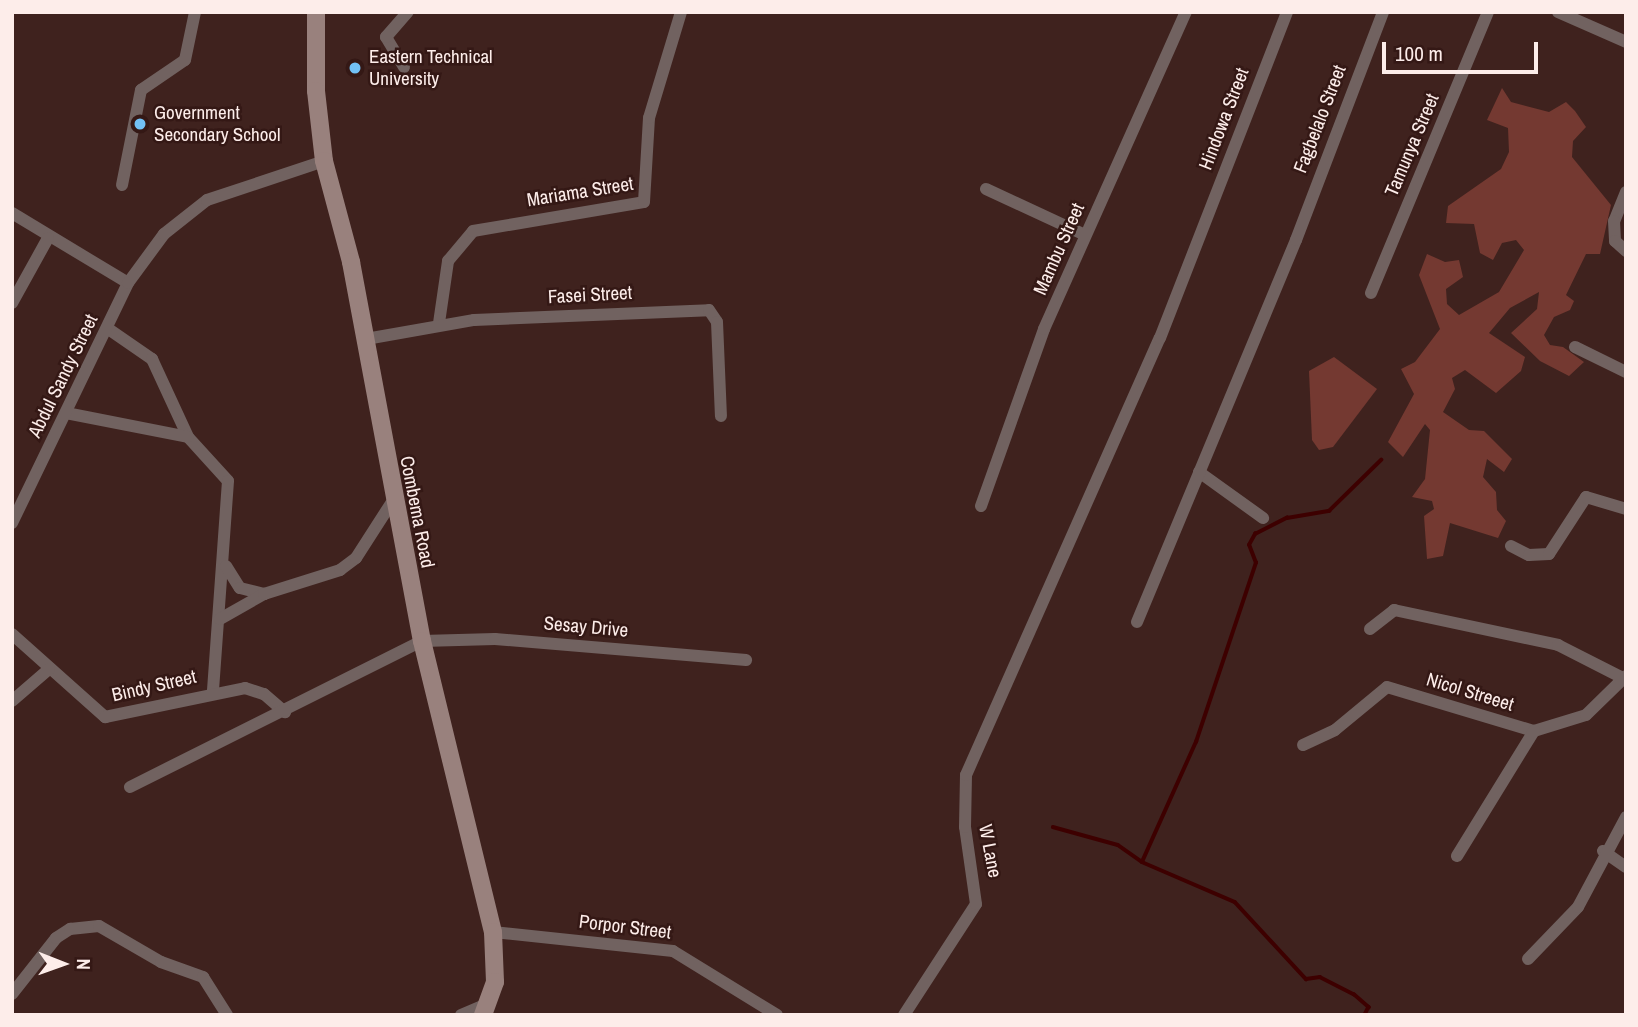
<!DOCTYPE html>
<style>
body{margin:0}
#map{position:relative;width:1638px;height:1027px;overflow:hidden;background:#3f221e;font-family:"Archivo Narrow",sans-serif}
div>[style]{position:absolute}
.green>*{inset:0;background:#743931}
.stream>*{height:3.5px;margin:-1.75px;padding:0 1.75px;transform-origin:1.75px;border-radius:1.75px;background:#3d0000}
.street>*{height:12px;margin:-6px;padding:0 6px;transform-origin:6px;border-radius:6px;background:#716260}
.secondary>*{height:18px;margin:-9px;padding:0 9px;transform-origin:9px;border-radius:9px;background:#99817d}
.dots>*{width:19px;height:19px;translate:-50% -50%;box-sizing:border-box;border:4px solid #341815;border-radius:50%}
span{translate:-50% -50%;white-space:nowrap;text-align:center;line-height:1.15;-webkit-text-stroke:5px #341815;paint-order:stroke}
.poi-label{font-size:19px;color:#fdedea}
.left{translate:0 -50%;text-align:left}
.street-label{font-size:19px;color:#fdedea}
.frame{position:absolute;inset:0;border:14px solid #fdedea;pointer-events:none}
.north{position:absolute;left:28px;top:929px;width:70px;height:70px;-webkit-text-stroke:5px #341815;paint-order:stroke;rotate:91deg;font-size:19px;font-weight:700;line-height:28px;text-align:center;color:#fdedea}
.north::after{content:'';display:block;margin:auto;width:24px;height:32px;background:#fdedea;clip-path:polygon(50% 0,100% 100%,50% 72%,0 100%)}
.scale{position:absolute;left:1382px;top:42px;width:156px;height:32px;box-sizing:border-box;border:4px solid #fdedea;border-top:0;padding-left:9px;font-size:21px;line-height:24px;white-space:nowrap;color:#fdedea;-webkit-text-stroke:5px #341815;paint-order:stroke}
</style>
<div id="map">
<div class="green">
<div style="clip-path:polygon(1502px 88px,1511px 102px,1549px 112px,1566px 102px,1575px 111px,1586px 127px,1573px 141px,1572px 157px,1611px 205px,1600px 254px,1586px 254px,1566px 295px,1574px 301px,1570px 310px,1554px 317px,1544px 335px,1550px 345px,1563px 347px,1584px 362px,1569px 376px,1540px 361px,1511px 333px,1537px 309px,1539px 292px,1510px 308px,1489px 333px,1525px 357px,1521px 371px,1496px 393px,1465px 370px,1452px 378px,1455px 389px,1443px 412px,1469px 430px,1484px 431px,1512px 459px,1504px 472px,1487px 459px,1483px 477px,1496px 492px,1497px 510px,1506px 521px,1498px 538px,1450px 523px,1443px 556px,1427px 559px,1424px 516px,1434px 509px,1432px 501px,1412px 497px,1425px 479px,1430px 430px,1425px 424px,1403px 457px,1388px 442px,1414px 394px,1401px 369px,1415px 362px,1440px 329px,1419px 275px,1427px 254px,1445px 262px,1459px 260px,1463px 277px,1446px 289px,1447px 304px,1459px 315px,1499px 292px,1524px 250px,1516px 240px,1502px 243px,1493px 260px,1480px 253px,1474px 224px,1446px 223px,1448px 206px,1501px 169px,1509px 152px,1508px 128px,1487px 120px)"></div>
<div style="clip-path:polygon(1334px 357px,1377px 389px,1333px 447px,1319px 450px,1312px 440px,1309px 371px)"></div>
</div>
<div class="stream">
<div style="left:1053px;top:827px;width:67px;rotate:15.5deg"></div>
<div style="left:1118px;top:845px;width:29px;rotate:35deg"></div>
<div style="left:1142px;top:862px;width:101px;rotate:23.3deg"></div>
<div style="left:1235px;top:902px;width:105px;rotate:47.3deg"></div>
<div style="left:1306px;top:979px;width:14px;rotate:-8deg"></div>
<div style="left:1320px;top:977px;width:38px;rotate:27deg"></div>
<div style="left:1354px;top:994px;width:20px;rotate:41deg"></div>
<div style="left:1369px;top:1007px;width:9px;rotate:117deg"></div>
<div style="left:1142px;top:862px;width:132px;rotate:-65.8deg"></div>
<div style="left:1196px;top:742px;width:189px;rotate:-71.5deg"></div>
<div style="left:1256px;top:563px;width:19px;rotate:-111deg"></div>
<div style="left:1249px;top:545px;width:13px;rotate:-61deg"></div>
<div style="left:1255px;top:534px;width:36px;rotate:-27deg"></div>
<div style="left:1287px;top:518px;width:43px;rotate:-9.5deg"></div>
<div style="left:1329px;top:511px;width:73px;rotate:-44.4deg"></div>
</div>
<div class="street">
<div style="left:1558px;top:12px;width:74px;rotate:23.8deg"></div>
<div style="left:404px;top:67px;width:35px;rotate:-121deg"></div>
<div style="left:386px;top:37px;width:33px;rotate:-49deg"></div>
<div style="left:122px;top:185px;width:97px;rotate:-78.7deg"></div>
<div style="left:141px;top:90px;width:53px;rotate:-34.3deg"></div>
<div style="left:185px;top:60px;width:49px;rotate:-78.2deg"></div>
<div style="left:986px;top:189px;width:109px;rotate:24.9deg"></div>
<div style="left:1626px;top:192px;width:31px;rotate:112deg"></div>
<div style="left:1614px;top:221px;width:20px;rotate:87deg"></div>
<div style="left:1615px;top:241px;width:15px;rotate:42deg"></div>
<div style="left:12px;top:213px;width:135px;rotate:31.1deg"></div>
<div style="left:1371px;top:293px;width:304px;rotate:-67.4deg"></div>
<div style="left:12px;top:303px;width:74px;rotate:-61deg"></div>
<div style="left:439px;top:323px;width:63px;rotate:-81.7deg"></div>
<div style="left:448px;top:261px;width:39px;rotate:-50deg"></div>
<div style="left:473px;top:231px;width:173px;rotate:-9.6deg"></div>
<div style="left:644px;top:202px;width:84px;rotate:-86.6deg"></div>
<div style="left:649px;top:118px;width:111px;rotate:-73.2deg"></div>
<div style="left:107px;top:328px;width:55px;rotate:34.6deg"></div>
<div style="left:152px;top:359px;width:86px;rotate:65.2deg"></div>
<div style="left:188px;top:437px;width:59px;rotate:47.7deg"></div>
<div style="left:228px;top:481px;width:212px;rotate:94.1deg"></div>
<div style="left:366px;top:339px;width:110px;rotate:-10deg"></div>
<div style="left:474px;top:320px;width:235px;rotate:-2.4deg"></div>
<div style="left:709px;top:310px;width:14px;rotate:56deg"></div>
<div style="left:717px;top:322px;width:94px;rotate:87.6deg"></div>
<div style="left:1575px;top:347px;width:57px;rotate:26.1deg"></div>
<div style="left:66px;top:413px;width:124px;rotate:11.1deg"></div>
<div style="left:1199px;top:472px;width:79px;rotate:35.7deg"></div>
<div style="left:981px;top:506px;width:188px;rotate:-70.4deg"></div>
<div style="left:1044px;top:329px;width:347px;rotate:-65.9deg"></div>
<div style="left:12px;top:523px;width:267px;rotate:-64.2deg"></div>
<div style="left:128px;top:283px;width:61px;rotate:-53.7deg"></div>
<div style="left:164px;top:234px;width:55px;rotate:-38.3deg"></div>
<div style="left:207px;top:200px;width:123px;rotate:-18.4deg"></div>
<div style="left:1511px;top:546px;width:20px;rotate:27deg"></div>
<div style="left:1529px;top:555px;width:20px;rotate:-3deg"></div>
<div style="left:1549px;top:554px;width:68px;rotate:-57deg"></div>
<div style="left:1586px;top:497px;width:42px;rotate:16.7deg"></div>
<div style="left:226px;top:566px;width:26px;rotate:58deg"></div>
<div style="left:240px;top:588px;width:25px;rotate:14deg"></div>
<div style="left:220px;top:619px;width:51px;rotate:-29.6deg"></div>
<div style="left:264px;top:594px;width:80px;rotate:-17.5deg"></div>
<div style="left:340px;top:570px;width:20px;rotate:-37deg"></div>
<div style="left:356px;top:558px;width:67px;rotate:-57.3deg"></div>
<div style="left:1137px;top:622px;width:414px;rotate:-67.4deg"></div>
<div style="left:1296px;top:240px;width:244px;rotate:-69.1deg"></div>
<div style="left:1370px;top:629px;width:31px;rotate:-38deg"></div>
<div style="left:1394px;top:610px;width:168px;rotate:12deg"></div>
<div style="left:1558px;top:645px;width:73px;rotate:26.9deg"></div>
<div style="left:12px;top:634px;width:125px;rotate:41.7deg"></div>
<div style="left:105px;top:717px;width:143px;rotate:-11.7deg"></div>
<div style="left:245px;top:688px;width:20px;rotate:18deg"></div>
<div style="left:264px;top:694px;width:28px;rotate:41deg"></div>
<div style="left:12px;top:701px;width:49px;rotate:-40.9deg"></div>
<div style="left:1303px;top:745px;width:35px;rotate:-25deg"></div>
<div style="left:1335px;top:730px;width:67px;rotate:-39.6deg"></div>
<div style="left:1387px;top:687px;width:153px;rotate:16.7deg"></div>
<div style="left:1534px;top:731px;width:54px;rotate:-17.1deg"></div>
<div style="left:1586px;top:715px;width:56px;rotate:-44.3deg"></div>
<div style="left:130px;top:787px;width:326px;rotate:-26.6deg"></div>
<div style="left:422px;top:641px;width:73px;rotate:-1.6deg"></div>
<div style="left:495px;top:639px;width:252px;rotate:4.8deg"></div>
<div style="left:1603px;top:851px;width:28px;rotate:35deg"></div>
<div style="left:1457px;top:856px;width:147px;rotate:-58.4deg"></div>
<div style="left:493px;top:932px;width:181px;rotate:6deg"></div>
<div style="left:673px;top:951px;width:122px;rotate:31.6deg"></div>
<div style="left:1528px;top:959px;width:72px;rotate:-46.1deg"></div>
<div style="left:1578px;top:907px;width:102px;rotate:-61.9deg"></div>
<div style="left:12px;top:994px;width:71px;rotate:-51.8deg"></div>
<div style="left:56px;top:938px;width:17px;rotate:-33deg"></div>
<div style="left:70px;top:929px;width:29px;rotate:-6deg"></div>
<div style="left:99px;top:926px;width:72px;rotate:30.1deg"></div>
<div style="left:161px;top:962px;width:45px;rotate:19.7deg"></div>
<div style="left:203px;top:977px;width:45px;rotate:57.7deg"></div>
<div style="left:461px;top:1015px;width:30px;rotate:-23deg"></div>
<div style="left:904px;top:1015px;width:132px;rotate:-57deg"></div>
<div style="left:976px;top:904px;width:78px;rotate:-98.1deg"></div>
<div style="left:965px;top:827px;width:52px;rotate:-88.9deg"></div>
<div style="left:966px;top:775px;width:478px;rotate:-66.1deg"></div>
<div style="left:1160px;top:338px;width:350px;rotate:-68.7deg"></div>
</div>
<div class="secondary">
<div style="left:316px;top:12px;width:79px;rotate:90deg"></div>
<div style="left:316px;top:91px;width:70px;rotate:83.5deg"></div>
<div style="left:324px;top:161px;width:105px;rotate:75deg"></div>
<div style="left:351px;top:262px;width:386px;rotate:79.4deg"></div>
<div style="left:422px;top:641px;width:300px;rotate:76.3deg"></div>
<div style="left:493px;top:932px;width:50px;rotate:87.7deg"></div>
<div style="left:495px;top:982px;width:35px;rotate:110deg"></div>
</div>
<div class="dots">
<div style="left:355px;top:68px;background:#72c1f5"></div>
<div style="left:140px;top:124px;background:#72c1f5"></div>
</div>
<div class="poi-label">
<span class="left" style="left:369px;top:68px">Eastern Technical<br>University</span>
<span class="left" style="left:154px;top:124px">Government<br>Secondary School</span>
</div>
<div class="street-label">
<span style="left:1224px;top:119px;rotate:-69deg">Hindowa Street</span>
<span style="left:1320px;top:119px;rotate:-69deg">Fagbelalo Street</span>
<span style="left:1412px;top:145px;rotate:-67deg">Tamunya Street</span>
<span style="left:580px;top:192px;rotate:-9deg">Mariama Street</span>
<span style="left:1059px;top:249px;rotate:-66deg">Mambu Street</span>
<span style="left:590px;top:295px;rotate:-3deg">Fasei Street</span>
<span style="left:63px;top:376px;rotate:-64deg">Abdul Sandy Street</span>
<span style="left:417px;top:512px;rotate:79deg">Combema Road</span>
<span style="left:586px;top:627px;rotate:5deg">Sesay Drive</span>
<span style="left:154px;top:686px;rotate:-13deg">Bindy Street</span>
<span style="left:1470px;top:692px;rotate:17deg">Nicol Streeet</span>
<span style="left:990px;top:851px;rotate:79deg">W Lane</span>
<span style="left:625px;top:927px;rotate:7deg">Porpor Street</span>
</div>
<div class="frame"></div>
<div class="north">N</div>
<div class="scale">100 m</div>
</div>
